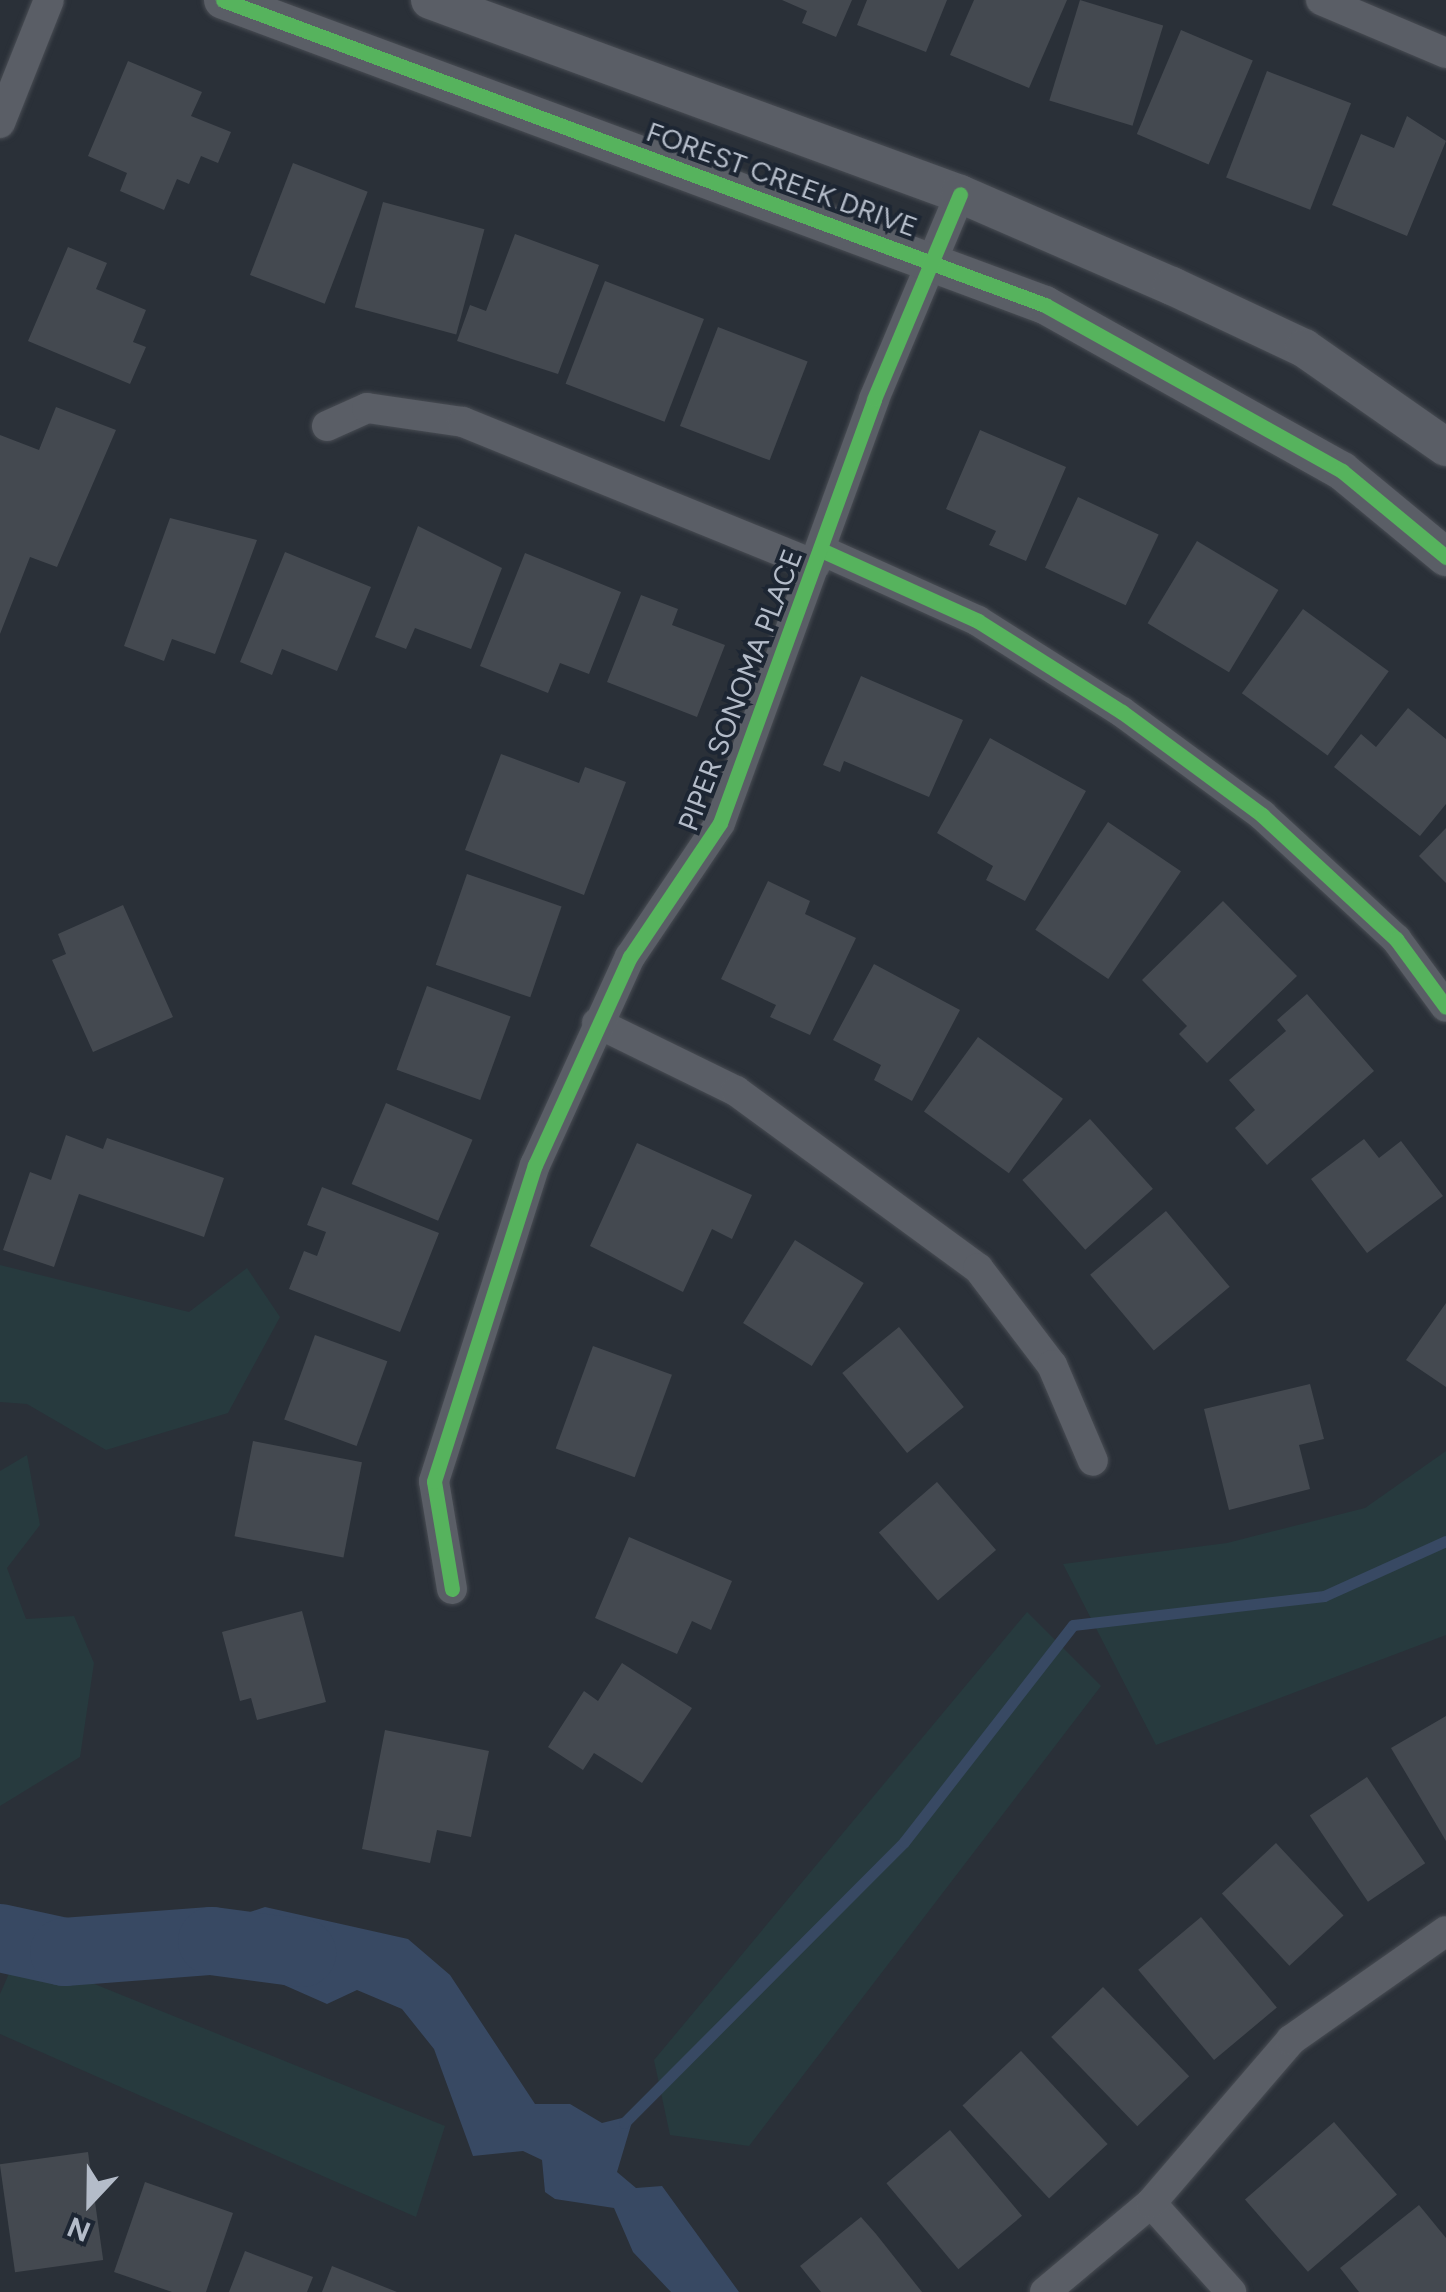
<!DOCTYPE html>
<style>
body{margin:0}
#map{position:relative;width:1446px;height:2292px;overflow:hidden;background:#2a3038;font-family:Figtree,sans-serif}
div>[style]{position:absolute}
.green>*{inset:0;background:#273a3e}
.water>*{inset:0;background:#384963}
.stream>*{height:11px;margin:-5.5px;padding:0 5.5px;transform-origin:5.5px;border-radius:5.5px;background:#384963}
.river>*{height:68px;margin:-34px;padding:0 34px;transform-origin:34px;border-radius:34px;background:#384963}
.building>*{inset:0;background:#444950;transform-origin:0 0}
.roads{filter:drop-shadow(0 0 2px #484c53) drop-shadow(0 0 2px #484c53)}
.minor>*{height:30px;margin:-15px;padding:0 15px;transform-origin:15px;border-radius:15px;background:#5a5e66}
.tertiary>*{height:38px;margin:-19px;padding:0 19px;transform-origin:19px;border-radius:19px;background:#5a5e66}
.cycleway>*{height:15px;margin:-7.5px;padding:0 7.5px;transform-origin:7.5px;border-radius:7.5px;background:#56b35d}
span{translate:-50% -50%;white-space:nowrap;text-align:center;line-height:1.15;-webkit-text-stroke:8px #1d2633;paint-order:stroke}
.street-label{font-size:28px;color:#b4bcc9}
.north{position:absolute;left:40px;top:2152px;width:100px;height:100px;-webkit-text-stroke:8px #1d2633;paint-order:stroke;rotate:202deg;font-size:28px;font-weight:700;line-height:40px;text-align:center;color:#b4bcc9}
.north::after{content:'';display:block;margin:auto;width:35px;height:45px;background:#b4bcc9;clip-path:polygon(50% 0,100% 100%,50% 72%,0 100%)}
</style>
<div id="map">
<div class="green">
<div style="clip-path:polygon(0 1265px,189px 1312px,247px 1268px,280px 1317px,228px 1413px,106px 1450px,27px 1404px,0 1402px)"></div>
<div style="clip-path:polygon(1446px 1451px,1446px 1635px,1156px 1745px,1063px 1564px,1227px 1543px,1365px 1508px)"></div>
<div style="clip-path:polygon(27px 1455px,40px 1525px,7px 1568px,26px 1619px,74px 1616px,94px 1663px,80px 1757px,0 1806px,0 1471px)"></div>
<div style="clip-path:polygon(1027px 1612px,1101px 1686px,749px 2146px,670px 2135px,654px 2060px)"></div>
<div style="clip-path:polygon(18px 1953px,445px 2126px,416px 2217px,0 2034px,0 1994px)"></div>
</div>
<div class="water">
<div style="clip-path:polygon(265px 1907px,408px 1939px,450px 1975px,535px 2104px,570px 2104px,602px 2123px,634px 2115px,617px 2172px,636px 2188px,662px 2186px,739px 2292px,671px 2292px,633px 2252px,614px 2208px,555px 2199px,545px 2192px,542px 2160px,523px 2151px,473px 2156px,434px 2049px,402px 2009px,357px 1990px,327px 2004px,216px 1955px,217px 1923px)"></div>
</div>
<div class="stream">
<div style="left:624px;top:2123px;width:397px;rotate:-45.1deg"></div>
<div style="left:904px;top:1842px;width:275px;rotate:-52.1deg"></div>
<div style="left:1073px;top:1625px;width:253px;rotate:-6.6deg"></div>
<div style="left:1324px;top:1596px;width:134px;rotate:-24.3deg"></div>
</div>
<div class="river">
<div style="left:0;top:1938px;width:66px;rotate:12.3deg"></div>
<div style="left:64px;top:1952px;width:148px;rotate:-4.3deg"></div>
<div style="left:212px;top:1941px;width:91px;rotate:7.6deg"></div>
</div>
<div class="building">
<div style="clip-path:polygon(782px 0,852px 0,836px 37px,802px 23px,807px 11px)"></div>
<div style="clip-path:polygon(867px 0,947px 0,926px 52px,857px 25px)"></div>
<div style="clip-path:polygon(974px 0,1067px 0,1029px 88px,950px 55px)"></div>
<div style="left:1080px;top:0;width:87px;height:105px;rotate:17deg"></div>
<div style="left:1181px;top:30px;width:78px;height:113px;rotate:23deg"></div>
<div style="clip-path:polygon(128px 61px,202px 92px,191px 116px,231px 132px,218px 163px,201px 156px,189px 184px,177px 179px,164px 210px,120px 191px,127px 173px,88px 156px)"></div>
<div style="left:1267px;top:71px;width:90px;height:114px;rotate:21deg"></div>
<div style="clip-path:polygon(1407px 116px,1446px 141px,1407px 236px,1332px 205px,1361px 134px,1394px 148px)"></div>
<div style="left:293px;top:163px;width:80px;height:120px;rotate:21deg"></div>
<div style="left:383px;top:202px;width:105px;height:109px;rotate:15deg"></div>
<div style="clip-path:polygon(515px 234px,599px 265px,558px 374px,457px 341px,470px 305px,486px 311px)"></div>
<div style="clip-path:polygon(68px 247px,107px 263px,96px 289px,146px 310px,133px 342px,146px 347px,130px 384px,28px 341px)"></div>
<div style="left:605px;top:281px;width:106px;height:110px;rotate:21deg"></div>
<div style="left:718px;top:327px;width:96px;height:106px;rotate:21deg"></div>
<div style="clip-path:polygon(56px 407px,116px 430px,57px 567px,30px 557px,0 634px,0 435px,39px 450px)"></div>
<div style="clip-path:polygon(980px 430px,1066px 467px,1026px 561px,989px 545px,996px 531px,946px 509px)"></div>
<div style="left:1078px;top:497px;width:89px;height:78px;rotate:25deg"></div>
<div style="clip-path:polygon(170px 518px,257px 540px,215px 654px,172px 639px,164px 661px,124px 646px)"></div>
<div style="clip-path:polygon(418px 526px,502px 568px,471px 649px,415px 628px,406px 649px,375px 637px)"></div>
<div style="left:1197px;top:541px;width:95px;height:96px;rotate:31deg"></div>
<div style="clip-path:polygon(285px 552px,371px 587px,337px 671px,282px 649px,272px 675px,240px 662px)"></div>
<div style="clip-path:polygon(525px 553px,621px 592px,589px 674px,560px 663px,548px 693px,480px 666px)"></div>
<div style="clip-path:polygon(641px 595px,678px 609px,672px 625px,725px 645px,697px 717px,607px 682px)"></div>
<div style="left:1303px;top:609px;width:106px;height:104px;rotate:36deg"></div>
<div style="clip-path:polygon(861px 676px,963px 720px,929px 797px,844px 761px,840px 772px,823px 765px)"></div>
<div style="clip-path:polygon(1408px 708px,1446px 739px,1446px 804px,1420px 836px,1334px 767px,1361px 734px,1376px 747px)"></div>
<div style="clip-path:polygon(990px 738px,1086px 791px,1025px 901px,986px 880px,993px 866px,937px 833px)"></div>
<div style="clip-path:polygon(501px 754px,579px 783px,585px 767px,626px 782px,584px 895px,465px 850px)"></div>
<div style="left:1108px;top:822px;width:88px;height:130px;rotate:34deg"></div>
<div style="clip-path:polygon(1446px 828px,1446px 883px,1419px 856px)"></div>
<div style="left:467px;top:874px;width:100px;height:96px;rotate:19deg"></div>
<div style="clip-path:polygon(768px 881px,810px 901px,805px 914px,856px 938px,810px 1035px,770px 1017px,776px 1005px,721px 979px)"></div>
<div style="clip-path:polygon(1223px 901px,1297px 976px,1207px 1063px,1179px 1034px,1187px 1026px,1142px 980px)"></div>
<div style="clip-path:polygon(123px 905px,173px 1017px,93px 1052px,52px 960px,66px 954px,58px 934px)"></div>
<div style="clip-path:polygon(874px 964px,960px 1010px,912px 1101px,874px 1080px,881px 1065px,833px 1040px)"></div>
<div style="left:427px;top:986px;width:89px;height:89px;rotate:20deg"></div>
<div style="clip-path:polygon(1307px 994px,1374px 1071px,1267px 1165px,1235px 1128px,1255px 1110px,1229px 1080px,1286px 1031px,1277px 1020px)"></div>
<div style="left:978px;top:1037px;width:105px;height:92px;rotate:36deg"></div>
<div style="left:386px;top:1103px;width:94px;height:88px;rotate:23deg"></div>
<div style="left:1090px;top:1119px;width:94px;height:91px;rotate:48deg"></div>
<div style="clip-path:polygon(66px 1135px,103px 1149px,107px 1138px,224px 1178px,204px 1237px,79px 1194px,54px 1267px,3px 1250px,30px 1172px,51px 1180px)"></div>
<div style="clip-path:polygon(1364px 1139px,1379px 1158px,1401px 1141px,1443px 1196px,1367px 1253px,1311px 1179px)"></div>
<div style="clip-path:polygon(637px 1143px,752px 1195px,732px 1239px,712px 1229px,683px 1292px,590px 1246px)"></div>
<div style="clip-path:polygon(322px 1187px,439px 1233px,400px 1332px,289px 1289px,304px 1251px,317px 1256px,326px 1232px,307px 1225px)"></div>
<div style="left:1166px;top:1211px;width:99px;height:99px;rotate:50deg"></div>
<div style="left:795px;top:1240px;width:81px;height:98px;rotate:32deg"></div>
<div style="clip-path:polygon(1446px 1303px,1446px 1387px,1406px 1360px)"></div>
<div style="left:899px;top:1327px;width:103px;height:73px;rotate:51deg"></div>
<div style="left:315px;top:1335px;width:77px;height:90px;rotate:20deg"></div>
<div style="left:593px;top:1346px;width:84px;height:109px;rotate:20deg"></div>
<div style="clip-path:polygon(1310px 1384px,1324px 1439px,1299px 1445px,1310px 1489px,1229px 1510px,1204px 1409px)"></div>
<div style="left:253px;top:1441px;width:111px;height:97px;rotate:11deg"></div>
<div style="left:937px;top:1482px;width:90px;height:77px;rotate:49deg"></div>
<div style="clip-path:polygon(629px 1537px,732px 1581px,711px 1630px,692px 1621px,677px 1654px,595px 1618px)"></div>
<div style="clip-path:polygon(302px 1611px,326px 1702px,257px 1720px,251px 1698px,240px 1701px,222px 1632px)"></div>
<div style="clip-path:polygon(622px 1663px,692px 1708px,642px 1783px,594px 1753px,583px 1770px,548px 1747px,584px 1691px,598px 1701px)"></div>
<div style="clip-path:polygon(1446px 1716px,1446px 1841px,1391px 1748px)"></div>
<div style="clip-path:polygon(385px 1730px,489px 1751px,471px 1837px,437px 1830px,430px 1863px,362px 1849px)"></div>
<div style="left:1367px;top:1777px;width:104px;height:69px;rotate:56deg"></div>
<div style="left:1276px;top:1843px;width:99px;height:74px;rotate:47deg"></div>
<div style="left:1201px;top:1917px;width:118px;height:82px;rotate:50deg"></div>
<div style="left:1103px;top:1987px;width:124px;height:72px;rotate:46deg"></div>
<div style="left:1021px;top:2051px;width:127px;height:80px;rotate:47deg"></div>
<div style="left:1334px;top:2122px;width:96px;height:118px;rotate:49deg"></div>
<div style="left:950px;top:2130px;width:112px;height:83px;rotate:50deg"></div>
<div style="left:88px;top:2152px;width:109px;height:89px;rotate:82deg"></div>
<div style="clip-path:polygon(145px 2182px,233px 2213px,206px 2292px,172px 2292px,114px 2272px)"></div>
<div style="clip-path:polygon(1419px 2205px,1446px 2238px,1446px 2292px,1359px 2292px,1340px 2268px)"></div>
<div style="clip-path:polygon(861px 2217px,876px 2234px,922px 2292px,821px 2292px,800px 2266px)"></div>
<div style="clip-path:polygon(245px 2251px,313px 2277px,307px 2292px,229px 2292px)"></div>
<div style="clip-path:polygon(332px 2266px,397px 2292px,322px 2292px)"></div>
</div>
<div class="roads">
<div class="minor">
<div style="left:1321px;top:0;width:136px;rotate:23deg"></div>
<div style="left:0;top:123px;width:132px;rotate:-68.3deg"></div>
<div style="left:327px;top:426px;width:44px;rotate:-24.2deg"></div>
<div style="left:367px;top:408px;width:97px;rotate:8.3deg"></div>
<div style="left:463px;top:422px;width:380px;rotate:22.1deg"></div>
<div style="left:821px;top:550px;width:172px;rotate:24.3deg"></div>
<div style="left:978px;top:621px;width:170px;rotate:32.3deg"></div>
<div style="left:1122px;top:712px;width:174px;rotate:36.3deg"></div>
<div style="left:1262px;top:815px;width:183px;rotate:42.8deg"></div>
<div style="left:1396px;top:939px;width:84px;rotate:53.7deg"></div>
<div style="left:597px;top:1023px;width:155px;rotate:26.1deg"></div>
<div style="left:736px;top:1091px;width:300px;rotate:36.2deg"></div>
<div style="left:978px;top:1268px;width:122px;rotate:52.7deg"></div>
<div style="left:1052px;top:1365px;width:104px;rotate:66.9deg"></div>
<div style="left:452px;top:1589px;width:109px;rotate:-99.5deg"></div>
<div style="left:434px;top:1481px;width:332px;rotate:-72.3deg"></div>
<div style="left:535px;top:1165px;width:229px;rotate:-65.5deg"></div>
<div style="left:630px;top:957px;width:161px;rotate:-56.1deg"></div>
<div style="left:720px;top:823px;width:451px;rotate:-70deg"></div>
<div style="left:874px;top:399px;width:222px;rotate:-67.2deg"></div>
<div style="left:1151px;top:2203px;width:120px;rotate:48deg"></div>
<div style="left:1045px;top:2292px;width:138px;rotate:-40deg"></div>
<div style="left:1151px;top:2203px;width:215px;rotate:-49.3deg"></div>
<div style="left:1291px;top:2040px;width:189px;rotate:-35.1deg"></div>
</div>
<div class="tertiary">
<div style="left:223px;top:0;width:877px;rotate:20.36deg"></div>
<div style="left:1045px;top:305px;width:340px;rotate:29.2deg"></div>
<div style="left:1342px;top:471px;width:135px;rotate:39.6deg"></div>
<div style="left:430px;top:0;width:564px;rotate:20.1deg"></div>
<div style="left:960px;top:194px;width:231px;rotate:23.5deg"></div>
<div style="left:1172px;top:286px;width:146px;rotate:25.2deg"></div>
<div style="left:1304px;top:348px;width:173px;rotate:34.9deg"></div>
</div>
</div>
<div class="cycleway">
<div style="left:223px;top:0;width:877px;rotate:20.36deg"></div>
<div style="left:1045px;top:305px;width:340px;rotate:29.2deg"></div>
<div style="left:1342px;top:471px;width:135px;rotate:39.6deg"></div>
<div style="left:821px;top:550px;width:172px;rotate:24.3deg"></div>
<div style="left:978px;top:621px;width:170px;rotate:32.3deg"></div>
<div style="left:1122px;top:712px;width:174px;rotate:36.3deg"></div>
<div style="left:1262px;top:815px;width:183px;rotate:42.8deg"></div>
<div style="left:1396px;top:939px;width:84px;rotate:53.7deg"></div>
<div style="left:452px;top:1589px;width:109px;rotate:-99.5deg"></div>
<div style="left:434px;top:1481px;width:332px;rotate:-72.3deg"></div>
<div style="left:535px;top:1165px;width:229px;rotate:-65.5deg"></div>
<div style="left:630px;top:957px;width:161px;rotate:-56.1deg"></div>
<div style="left:720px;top:823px;width:451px;rotate:-70deg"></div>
<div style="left:874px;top:399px;width:222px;rotate:-67.2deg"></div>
</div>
<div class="street-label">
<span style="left:782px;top:179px;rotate:20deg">FOREST CREEK DRIVE</span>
<span style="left:740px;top:690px;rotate:-69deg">PIPER SONOMA PLACE</span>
</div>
<div class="north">N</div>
</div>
